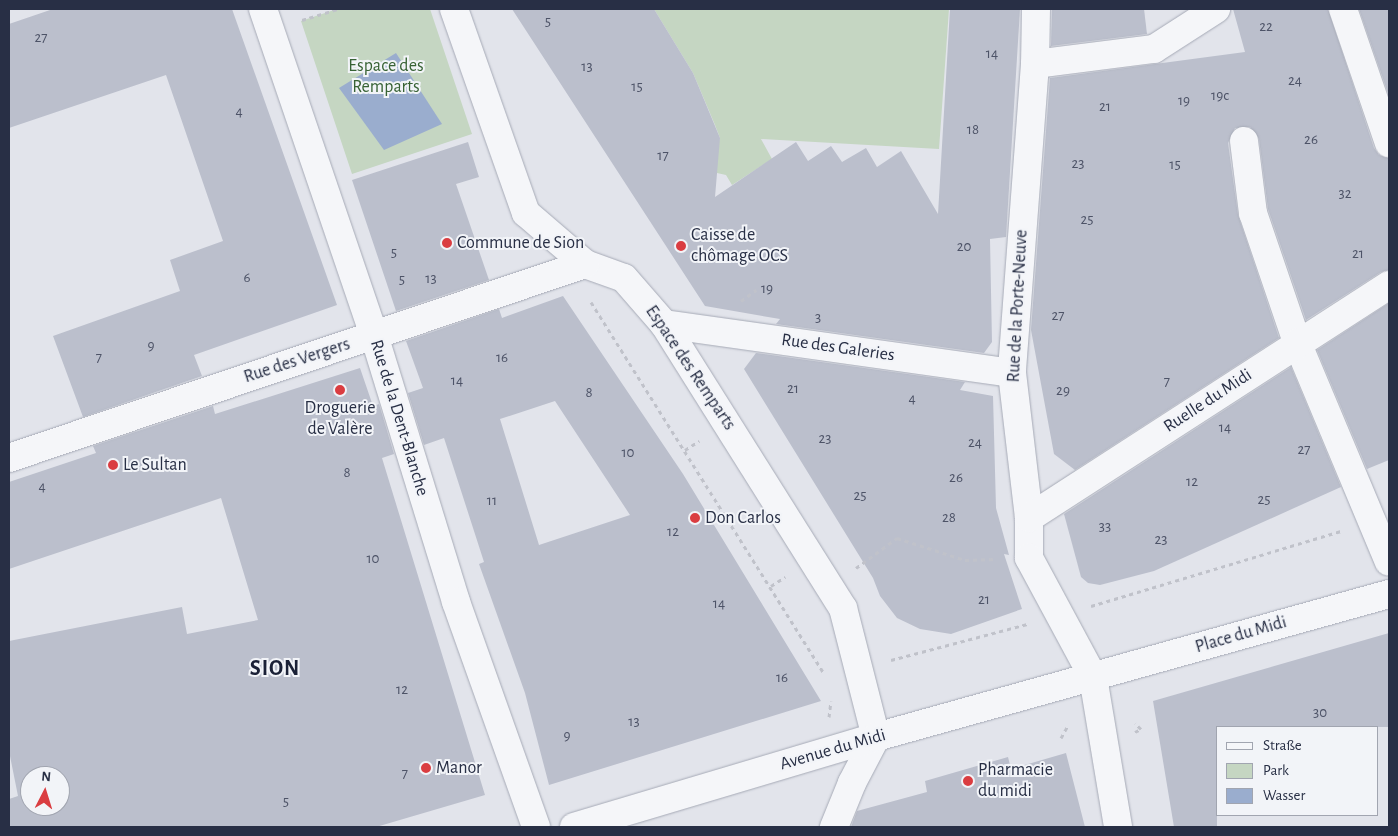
<!DOCTYPE html>
<meta charset="utf-8">
<style>
body{margin:0}
#map{position:relative;width:1398px;height:836px;overflow:hidden;background:#e2e4eb;font-family:"Alegreya Sans",sans-serif}
div>[style]{position:absolute}
.green>*{inset:0;background:#c5d6c2}
.water>*{inset:0;background:#9aadce}
.building>*{inset:0;background:#bbbfcc}
.path>*{height:3px;margin-top:-1.5px;transform-origin:0;background:repeating-linear-gradient(90deg,#c0c2ca 0 4px,transparent 0 8px)}
.roads{filter:drop-shadow(0 0 1px #a6aab6) drop-shadow(0 0 1px #a6aab6)}
.street>*{height:28px;margin:-14px;padding:0 14px;transform-origin:14px;border-radius:14px;background:#f5f6f9}
.dots>*{width:14px;height:14px;translate:-50% -50%;box-sizing:border-box;border:2px solid #f2f4f8;border-radius:50%}
span{translate:-50% -50%;white-space:nowrap;text-align:center;line-height:1.15;-webkit-text-stroke:4px #f2f4f8;paint-order:stroke}
.number-label{font-size:15px;color:#4d5367}
.number-label span{-webkit-text-stroke-width:0}
.park-label{font-size:18px;color:#376234}
.poi-label{font-size:18px;color:#282f45}
.left{translate:0 -50%;text-align:left}
.street-label{font-size:18px;color:#282f45}
.district-label{font-size:22px;color:#1a2036;font-weight:700;letter-spacing:1px}
.frame{position:absolute;inset:0;border:10px solid #282f45;pointer-events:none}
.legend{position:absolute;left:1216px;top:726px;width:162px;height:90px;box-sizing:border-box;background:#f2f4f8;border:1px solid #a1a5b0;margin:0;padding:6px 9px;list-style:none;font-size:15px;color:#282f45}
.legend li{display:flex;align-items:center;gap:10px;height:25px}
.legend b{width:25px;border:1px solid #a1a5b0}
.north{position:absolute;left:20px;top:766px;width:50px;height:50px;box-sizing:border-box;background:#f2f4f8;border:1px solid #a1a5b0;border-radius:50%;rotate:5deg;font-size:14px;font-weight:700;line-height:20px;text-align:center;color:#282f45}
.north::after{content:'';display:block;margin:auto;width:18px;height:22px;background:#da3d41;clip-path:polygon(50% 0,100% 100%,50% 72%,0 100%)}
</style>
<div id="map">
<div class="green">
<div style="clip-path:polygon(337px 9px,430px 9px,472px 134px,352px 174px,301px 21px)"></div>
<div style="clip-path:polygon(654px 9px,949px 9px,939px 149px,761px 139px,772px 159px,732px 185px,726px 175px,717px 173px,712px 165px,720px 138px,715px 125px,693px 73px)"></div>
</div>
<div class="water">
<div style="clip-path:polygon(396px 53px,442px 124px,384px 150px,339px 88px)"></div>
</div>
<div class="building">
<div style="clip-path:polygon(53px 9px,232px 9px,337px 305px,194px 355px,202px 376px,83px 417px,53px 336px,180px 291px,170px 260px,223px 241px,166px 75px,9px 128px,9px 24px)"></div>
<div style="clip-path:polygon(512px 9px,654px 9px,693px 73px,720px 138px,715px 197px,796px 142px,808px 161px,831px 146px,842px 162px,866px 148px,877px 167px,901px 151px,938px 214px,950px 9px,1020px 9px,1006px 237px,990px 239px,992px 342px,984px 353px,776px 324px,780px 319px,705px 306px)"></div>
<div style="clip-path:polygon(1052px 9px,1144px 9px,1147px 34px,1051px 46px)"></div>
<div style="clip-path:polygon(1233px 9px,1328px 9px,1374px 148px,1379px 155px,1389px 158px,1389px 270px,1381px 272px,1306px 320px,1268px 209px,1259px 139px,1250px 127px,1235px 128px,1228px 143px,1238px 215px,1279px 338px,1075px 470px,1054px 454px,1031px 330px,1050px 78px,1245px 52px)"></div>
<div style="clip-path:polygon(1359px 9px,1389px 9px,1389px 96px)"></div>
<div style="clip-path:polygon(468px 142px,479px 177px,456px 184px,489px 280px,396px 311px,352px 180px)"></div>
<div style="clip-path:polygon(evenodd,563px 296px,683px 474px,821px 701px,549px 785px,525px 693px,479px 564px,484px 562px,444px 438px,424px 445px,408px 393px,423px 388px,406px 341px,499px 309px,502px 318px,563px 296px,555px 401px,630px 515px,539px 545px,500px 419px,555px 401px)"></div>
<div style="clip-path:polygon(1389px 303px,1389px 460px,1367px 469px,1317px 350px)"></div>
<div style="clip-path:polygon(756px 353px,965px 382px,960px 390px,993px 396px,996px 508px,1009px 555px,1004px 554px,1022px 609px,951px 634px,920px 629px,897px 618px,880px 596px,873px 578px,744px 369px)"></div>
<div style="clip-path:polygon(1291px 367px,1341px 487px,1154px 571px,1100px 585px,1088px 583px,1081px 577px,1064px 514px)"></div>
<div style="clip-path:polygon(evenodd,360px 368px,373px 406px,379px 404px,394px 454px,382px 458px,485px 795px,376px 827px,9px 827px,9px 799px,18px 796px,9px 751px,9px 641px,182px 607px,187px 634px,258px 620px,221px 498px,9px 569px,9px 482px,96px 453px,93px 446px,213px 406px,215px 414px,360px 368px,30px 776px,60px 776px,60px 806px,30px 806px,30px 776px)"></div>
<div style="clip-path:polygon(1389px 633px,1389px 727px,1217px 727px,1217px 827px,1174px 827px,1153px 701px)"></div>
<div style="clip-path:polygon(1066px 753px,1085px 827px,851px 827px,857px 811px,927px 792px,925px 781px,1008px 757px,1011px 769px)"></div>
</div>
<div class="path">
<div style="left:302px;top:20px;width:37px;rotate:-17deg"></div>
<div style="left:741px;top:301px;width:19px;rotate:-36deg"></div>
<div style="left:591px;top:302px;width:439px;rotate:57.9deg"></div>
<div style="left:685px;top:450px;width:17px;rotate:-33deg"></div>
<div style="left:856px;top:568px;width:51px;rotate:-36.2deg"></div>
<div style="left:897px;top:538px;width:71px;rotate:17.9deg"></div>
<div style="left:965px;top:560px;width:31px;rotate:-2deg"></div>
<div style="left:771px;top:586px;width:17px;rotate:-33deg"></div>
<div style="left:1091px;top:606px;width:261px;rotate:-16.7deg"></div>
<div style="left:891px;top:660px;width:141px;rotate:-14.8deg"></div>
<div style="left:829px;top:717px;width:16px;rotate:-83deg"></div>
<div style="left:1135px;top:732px;width:7px;rotate:-27deg"></div>
<div style="left:1141px;top:729px;width:8px;rotate:-135deg"></div>
<div style="left:1061px;top:738px;width:13px;rotate:-61deg"></div>
</div>
<div class="roads">
<div class="street">
<div style="left:263px;top:9px;width:344px;rotate:71.2deg"></div>
<div style="left:374px;top:335px;width:279px;rotate:72.9deg"></div>
<div style="left:456px;top:602px;width:239px;rotate:70.4deg"></div>
<div style="left:454px;top:9px;width:216px;rotate:70.6deg"></div>
<div style="left:526px;top:213px;width:78px;rotate:40.8deg"></div>
<div style="left:585px;top:264px;width:41px;rotate:19.7deg"></div>
<div style="left:624px;top:278px;width:61px;rotate:49deg"></div>
<div style="left:664px;top:324px;width:336px;rotate:57.8deg"></div>
<div style="left:843px;top:608px;width:133px;rotate:75.7deg"></div>
<div style="left:876px;top:737px;width:52px;rotate:117.6deg"></div>
<div style="left:852px;top:783px;width:48px;rotate:112.2deg"></div>
<div style="left:1036px;top:9px;width:55px;rotate:91deg"></div>
<div style="left:1035px;top:64px;width:310px;rotate:94.3deg"></div>
<div style="left:1012px;top:373px;width:146px;rotate:83.3deg"></div>
<div style="left:1029px;top:518px;width:40px;rotate:90deg"></div>
<div style="left:1029px;top:558px;width:135px;rotate:61.7deg"></div>
<div style="left:1093px;top:677px;width:152px;rotate:80.5deg"></div>
<div style="left:1343px;top:9px;width:142px;rotate:71.1deg"></div>
<div style="left:1035px;top:64px;width:120px;rotate:-7.2deg"></div>
<div style="left:1154px;top:49px;width:74px;rotate:-32.8deg"></div>
<div style="left:1244px;top:141px;width:73px;rotate:82.9deg"></div>
<div style="left:1253px;top:213px;width:136px;rotate:71.2deg"></div>
<div style="left:1297px;top:342px;width:238px;rotate:67.3deg"></div>
<div style="left:664px;top:324px;width:351px;rotate:8deg"></div>
<div style="left:9px;top:458px;width:608px;rotate:-18.61deg"></div>
<div style="left:1029px;top:518px;width:429px;rotate:-32.9deg"></div>
<div style="left:574px;top:827px;width:315px;rotate:-16.6deg"></div>
<div style="left:876px;top:737px;width:533px;rotate:-15.58deg"></div>
</div>
</div>
<div class="dots">
<div style="left:447px;top:243px;background:#da3d41"></div>
<div style="left:681px;top:246px;background:#da3d41"></div>
<div style="left:340px;top:390px;background:#da3d41"></div>
<div style="left:113px;top:465px;background:#da3d41"></div>
<div style="left:695px;top:518px;background:#da3d41"></div>
<div style="left:426px;top:768px;background:#da3d41"></div>
<div style="left:968px;top:781px;background:#da3d41"></div>
</div>
<div class="number-label">
<span style="left:548px;top:22px">5</span>
<span style="left:1266px;top:27px">22</span>
<span style="left:41px;top:38px">27</span>
<span style="left:992px;top:54px">14</span>
<span style="left:587px;top:67px">13</span>
<span style="left:1295px;top:81px">24</span>
<span style="left:637px;top:87px">15</span>
<span style="left:1220px;top:96px">19c</span>
<span style="left:1184px;top:101px">19</span>
<span style="left:1105px;top:107px">21</span>
<span style="left:239px;top:112px">4</span>
<span style="left:973px;top:130px">18</span>
<span style="left:1311px;top:140px">26</span>
<span style="left:663px;top:156px">17</span>
<span style="left:1078px;top:164px">23</span>
<span style="left:1175px;top:165px">15</span>
<span style="left:1345px;top:194px">32</span>
<span style="left:1087px;top:220px">25</span>
<span style="left:964px;top:247px">20</span>
<span style="left:394px;top:253px">5</span>
<span style="left:1358px;top:254px">21</span>
<span style="left:247px;top:278px">6</span>
<span style="left:431px;top:279px">13</span>
<span style="left:402px;top:280px">5</span>
<span style="left:767px;top:289px">19</span>
<span style="left:1058px;top:316px">27</span>
<span style="left:818px;top:318px">3</span>
<span style="left:151px;top:346px">9</span>
<span style="left:99px;top:358px">7</span>
<span style="left:502px;top:358px">16</span>
<span style="left:457px;top:381px">14</span>
<span style="left:1167px;top:382px">7</span>
<span style="left:793px;top:389px">21</span>
<span style="left:1063px;top:391px">29</span>
<span style="left:589px;top:393px">8</span>
<span style="left:912px;top:399px">4</span>
<span style="left:1225px;top:428px">14</span>
<span style="left:825px;top:439px">23</span>
<span style="left:975px;top:443px">24</span>
<span style="left:1304px;top:450px">27</span>
<span style="left:628px;top:453px">10</span>
<span style="left:347px;top:473px">8</span>
<span style="left:956px;top:478px">26</span>
<span style="left:1192px;top:482px">12</span>
<span style="left:42px;top:487px">4</span>
<span style="left:860px;top:496px">25</span>
<span style="left:1264px;top:500px">25</span>
<span style="left:492px;top:501px">11</span>
<span style="left:949px;top:518px">28</span>
<span style="left:1105px;top:527px">33</span>
<span style="left:673px;top:532px">12</span>
<span style="left:1161px;top:540px">23</span>
<span style="left:373px;top:559px">10</span>
<span style="left:984px;top:600px">21</span>
<span style="left:719px;top:604px">14</span>
<span style="left:782px;top:678px">16</span>
<span style="left:402px;top:690px">12</span>
<span style="left:1320px;top:713px">30</span>
<span style="left:634px;top:722px">13</span>
<span style="left:567px;top:736px">9</span>
<span style="left:405px;top:774px">7</span>
<span style="left:286px;top:802px">5</span>
</div>
<div class="park-label">
<span style="left:386px;top:77px">Espace des<br>Remparts</span>
</div>
<div class="poi-label">
<span class="left" style="left:691px;top:246px">Caisse de<br>chômage OCS</span>
<span class="left" style="left:457px;top:243px">Commune de Sion</span>
<span style="left:340px;top:419px">Droguerie<br>de Valère</span>
<span class="left" style="left:123px;top:465px">Le Sultan</span>
<span class="left" style="left:705px;top:518px">Don Carlos</span>
<span class="left" style="left:436px;top:768px">Manor</span>
<span class="left" style="left:978px;top:781px">Pharmacie<br>du midi</span>
</div>
<div class="street-label">
<span style="left:1018px;top:306px;rotate:-87deg">Rue de la Porte-Neuve</span>
<span style="left:838px;top:348px;rotate:8deg">Rue des Galeries</span>
<span style="left:297px;top:361px;rotate:-18deg">Rue des Vergers</span>
<span style="left:690px;top:368px;rotate:56deg">Espace des Remparts</span>
<span style="left:1208px;top:401px;rotate:-33deg">Ruelle du Midi</span>
<span style="left:399px;top:418px;rotate:73deg">Rue de la Dent-Blanche</span>
<span style="left:1241px;top:635px;rotate:-16deg">Place du Midi</span>
<span style="left:833px;top:750px;rotate:-16deg">Avenue du Midi</span>
</div>
<div class="district-label">
<span style="left:275px;top:669px">SION</span>
</div>
<div class="frame"></div>
<ul class="legend">
<li><b style="height:6px;background:#f5f6f9"></b>Straße</li>
<li><b style="height:14px;background:#c5d6c2"></b>Park</li>
<li><b style="height:14px;background:#9aadce"></b>Wasser</li>
</ul>
<div class="north">N</div>
</div>
